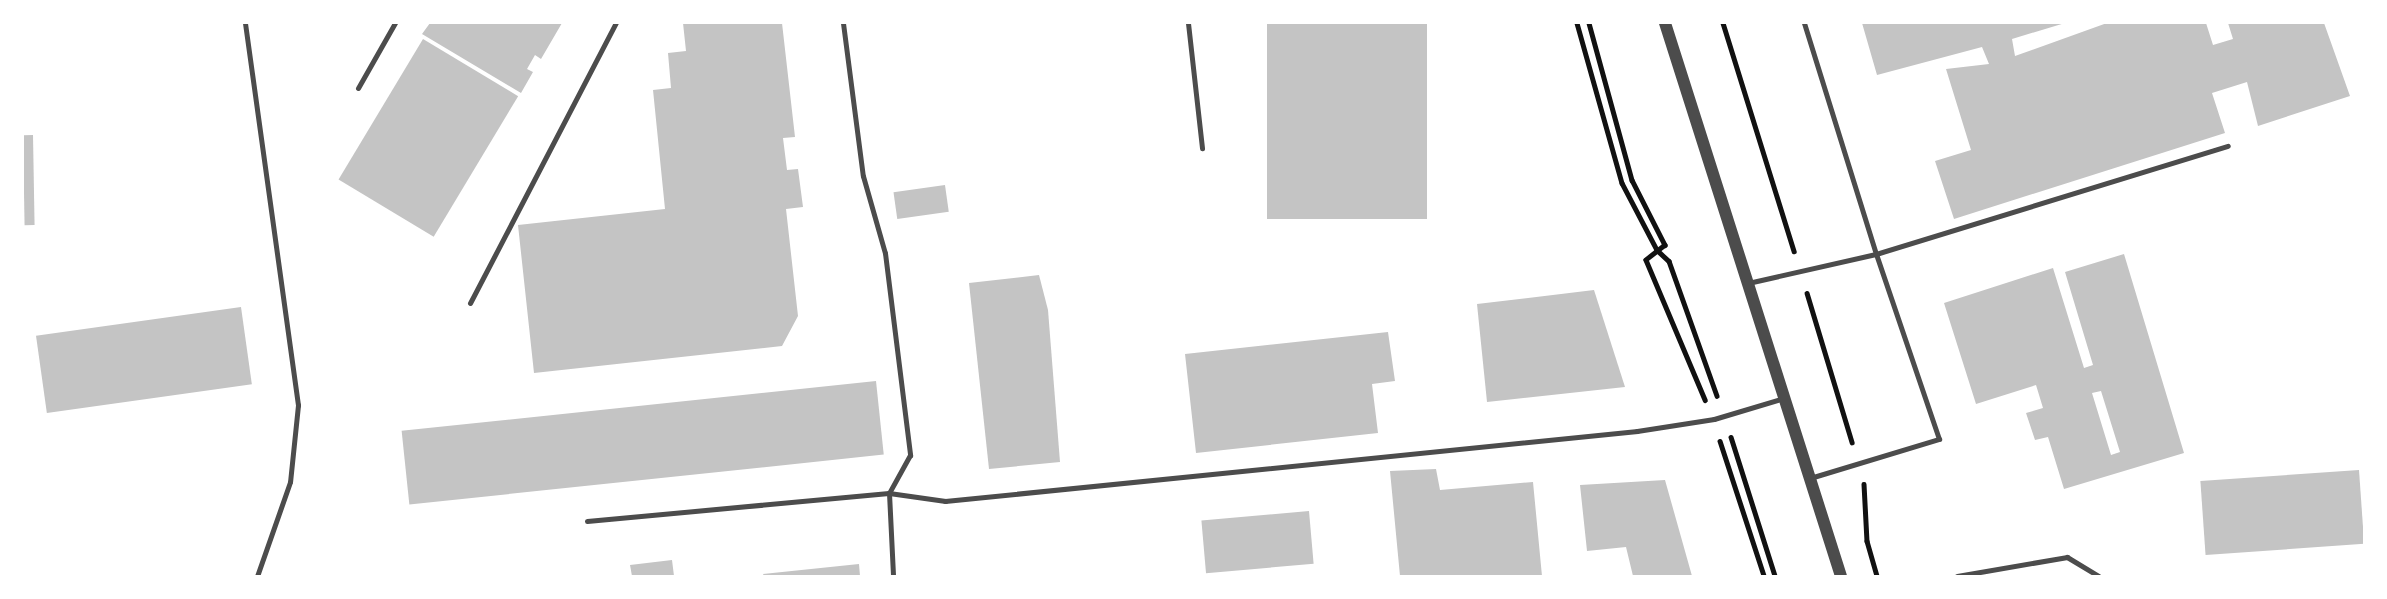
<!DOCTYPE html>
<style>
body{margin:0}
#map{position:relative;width:2387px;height:599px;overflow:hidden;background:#fff;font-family:"Open Sans",sans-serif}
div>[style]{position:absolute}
.building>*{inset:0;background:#c4c4c4;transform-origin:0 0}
.path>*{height:4.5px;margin:-2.25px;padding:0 2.25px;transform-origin:2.25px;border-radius:2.25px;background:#111}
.service>*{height:5px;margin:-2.5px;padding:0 2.5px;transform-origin:2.5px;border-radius:2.5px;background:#4c4c4c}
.tertiary>*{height:12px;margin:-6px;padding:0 6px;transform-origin:6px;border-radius:6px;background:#4c4c4c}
span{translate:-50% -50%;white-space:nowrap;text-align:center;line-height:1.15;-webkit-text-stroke:5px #fff;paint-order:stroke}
.frame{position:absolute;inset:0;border:24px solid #fff;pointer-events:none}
</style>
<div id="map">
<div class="building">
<div style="clip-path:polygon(430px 23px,562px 23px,541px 59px,535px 55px,527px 69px,533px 72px,521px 93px,422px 34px)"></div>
<div style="clip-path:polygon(683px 23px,782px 23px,795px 137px,783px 138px,787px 170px,798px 169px,803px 207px,786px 209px,798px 316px,782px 346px,534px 373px,518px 225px,665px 209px,653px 90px,671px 88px,668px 53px,686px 51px)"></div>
<div style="left:1267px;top:23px;width:160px;height:196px"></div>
<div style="clip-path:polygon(1862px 23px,2065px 23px,2012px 39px,2015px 56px,2107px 23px,2206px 23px,2213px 45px,2233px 39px,2228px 23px,2324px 23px,2350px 96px,2258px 126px,2247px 82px,2212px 93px,2225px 133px,1954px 219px,1935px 161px,1971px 150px,1946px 69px,1989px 64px,1982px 47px,1877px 75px)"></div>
<div style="left:423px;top:39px;width:111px;height:164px;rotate:31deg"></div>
<div style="left:33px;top:135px;width:90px;height:10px;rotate:89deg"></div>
<div style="left:945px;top:185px;width:27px;height:52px;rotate:82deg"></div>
<div style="clip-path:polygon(evenodd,2124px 254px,2184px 453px,2064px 489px,2048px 437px,2035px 440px,2026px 413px,2043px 408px,2036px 385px,1976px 404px,1944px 303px,2053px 268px,2084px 368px,2093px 365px,2065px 272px,2124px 254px,2101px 391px,2120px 452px,2111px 455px,2092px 393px,2101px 391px)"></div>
<div style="clip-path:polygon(1039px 275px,1048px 310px,1060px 462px,989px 469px,969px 283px)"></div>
<div style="clip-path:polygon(1594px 290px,1625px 387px,1487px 402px,1477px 304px)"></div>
<div style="left:241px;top:307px;width:78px;height:207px;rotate:82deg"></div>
<div style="clip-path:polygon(1388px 332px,1395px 381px,1372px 384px,1378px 433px,1196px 453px,1185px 354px)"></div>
<div style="left:876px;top:381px;width:74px;height:477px;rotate:84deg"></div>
<div style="clip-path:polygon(1436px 469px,1440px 490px,1533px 482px,1542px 576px,1400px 576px,1390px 471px)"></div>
<div style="left:2359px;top:470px;width:74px;height:159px;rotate:86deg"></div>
<div style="clip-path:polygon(1665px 480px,1692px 576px,1633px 576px,1626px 547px,1587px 551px,1580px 485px)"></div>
<div style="left:1309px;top:511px;width:53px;height:108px;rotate:85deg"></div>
<div style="clip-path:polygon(672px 560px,674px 576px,632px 576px,630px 565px)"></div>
<div style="clip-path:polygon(859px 564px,860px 576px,764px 576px,763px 574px)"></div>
</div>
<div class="path">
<div style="left:1577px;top:23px;width:166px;rotate:74.3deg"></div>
<div style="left:1622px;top:183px;width:76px;rotate:62.4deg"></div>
<div style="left:1657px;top:250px;width:16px;rotate:43deg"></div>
<div style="left:1669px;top:261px;width:143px;rotate:70.4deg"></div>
<div style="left:1589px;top:23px;width:163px;rotate:74.7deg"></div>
<div style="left:1632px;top:180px;width:73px;rotate:63.1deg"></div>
<div style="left:1665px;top:245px;width:24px;rotate:142deg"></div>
<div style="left:1646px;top:260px;width:152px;rotate:67.1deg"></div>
<div style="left:1723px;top:23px;width:239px;rotate:72.7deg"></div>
<div style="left:1807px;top:293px;width:156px;rotate:73.2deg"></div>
<div style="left:1731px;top:437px;width:146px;rotate:72.4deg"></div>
<div style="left:1720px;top:441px;width:142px;rotate:71.9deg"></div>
<div style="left:1864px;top:484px;width:57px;rotate:87deg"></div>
<div style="left:1867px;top:541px;width:36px;rotate:74deg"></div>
</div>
<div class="service">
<div style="left:245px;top:23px;width:386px;rotate:82.1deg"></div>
<div style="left:298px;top:405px;width:77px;rotate:95.9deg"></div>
<div style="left:290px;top:482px;width:100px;rotate:109.3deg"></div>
<div style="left:843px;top:23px;width:154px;rotate:82.6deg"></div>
<div style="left:863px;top:176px;width:80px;rotate:74.1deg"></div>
<div style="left:885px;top:253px;width:204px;rotate:82.9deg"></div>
<div style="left:910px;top:455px;width:43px;rotate:118.9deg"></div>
<div style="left:889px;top:493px;width:83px;rotate:87.2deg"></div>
<div style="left:1188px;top:23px;width:126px;rotate:83.6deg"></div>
<div style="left:358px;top:88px;width:75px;rotate:-60.4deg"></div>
<div style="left:1748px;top:283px;width:131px;rotate:-12.8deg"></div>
<div style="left:1876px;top:254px;width:242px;rotate:-107.3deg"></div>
<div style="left:470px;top:303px;width:316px;rotate:-62.5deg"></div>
<div style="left:1810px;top:478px;width:135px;rotate:-16.8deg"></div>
<div style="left:1939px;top:439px;width:195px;rotate:-108.8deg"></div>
<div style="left:1876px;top:254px;width:368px;rotate:-17.1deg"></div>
<div style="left:587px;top:521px;width:303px;rotate:-5.3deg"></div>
<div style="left:889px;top:493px;width:57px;rotate:8.1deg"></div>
<div style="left:945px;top:501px;width:696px;rotate:-5.78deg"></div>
<div style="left:1637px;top:431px;width:78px;rotate:-8.9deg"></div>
<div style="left:1714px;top:419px;width:73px;rotate:-16.7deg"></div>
<div style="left:1957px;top:576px;width:112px;rotate:-9.8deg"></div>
<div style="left:2067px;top:557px;width:37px;rotate:31deg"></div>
</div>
<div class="tertiary">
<div style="left:1665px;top:23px;width:580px;rotate:72.35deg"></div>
</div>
<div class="frame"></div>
</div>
